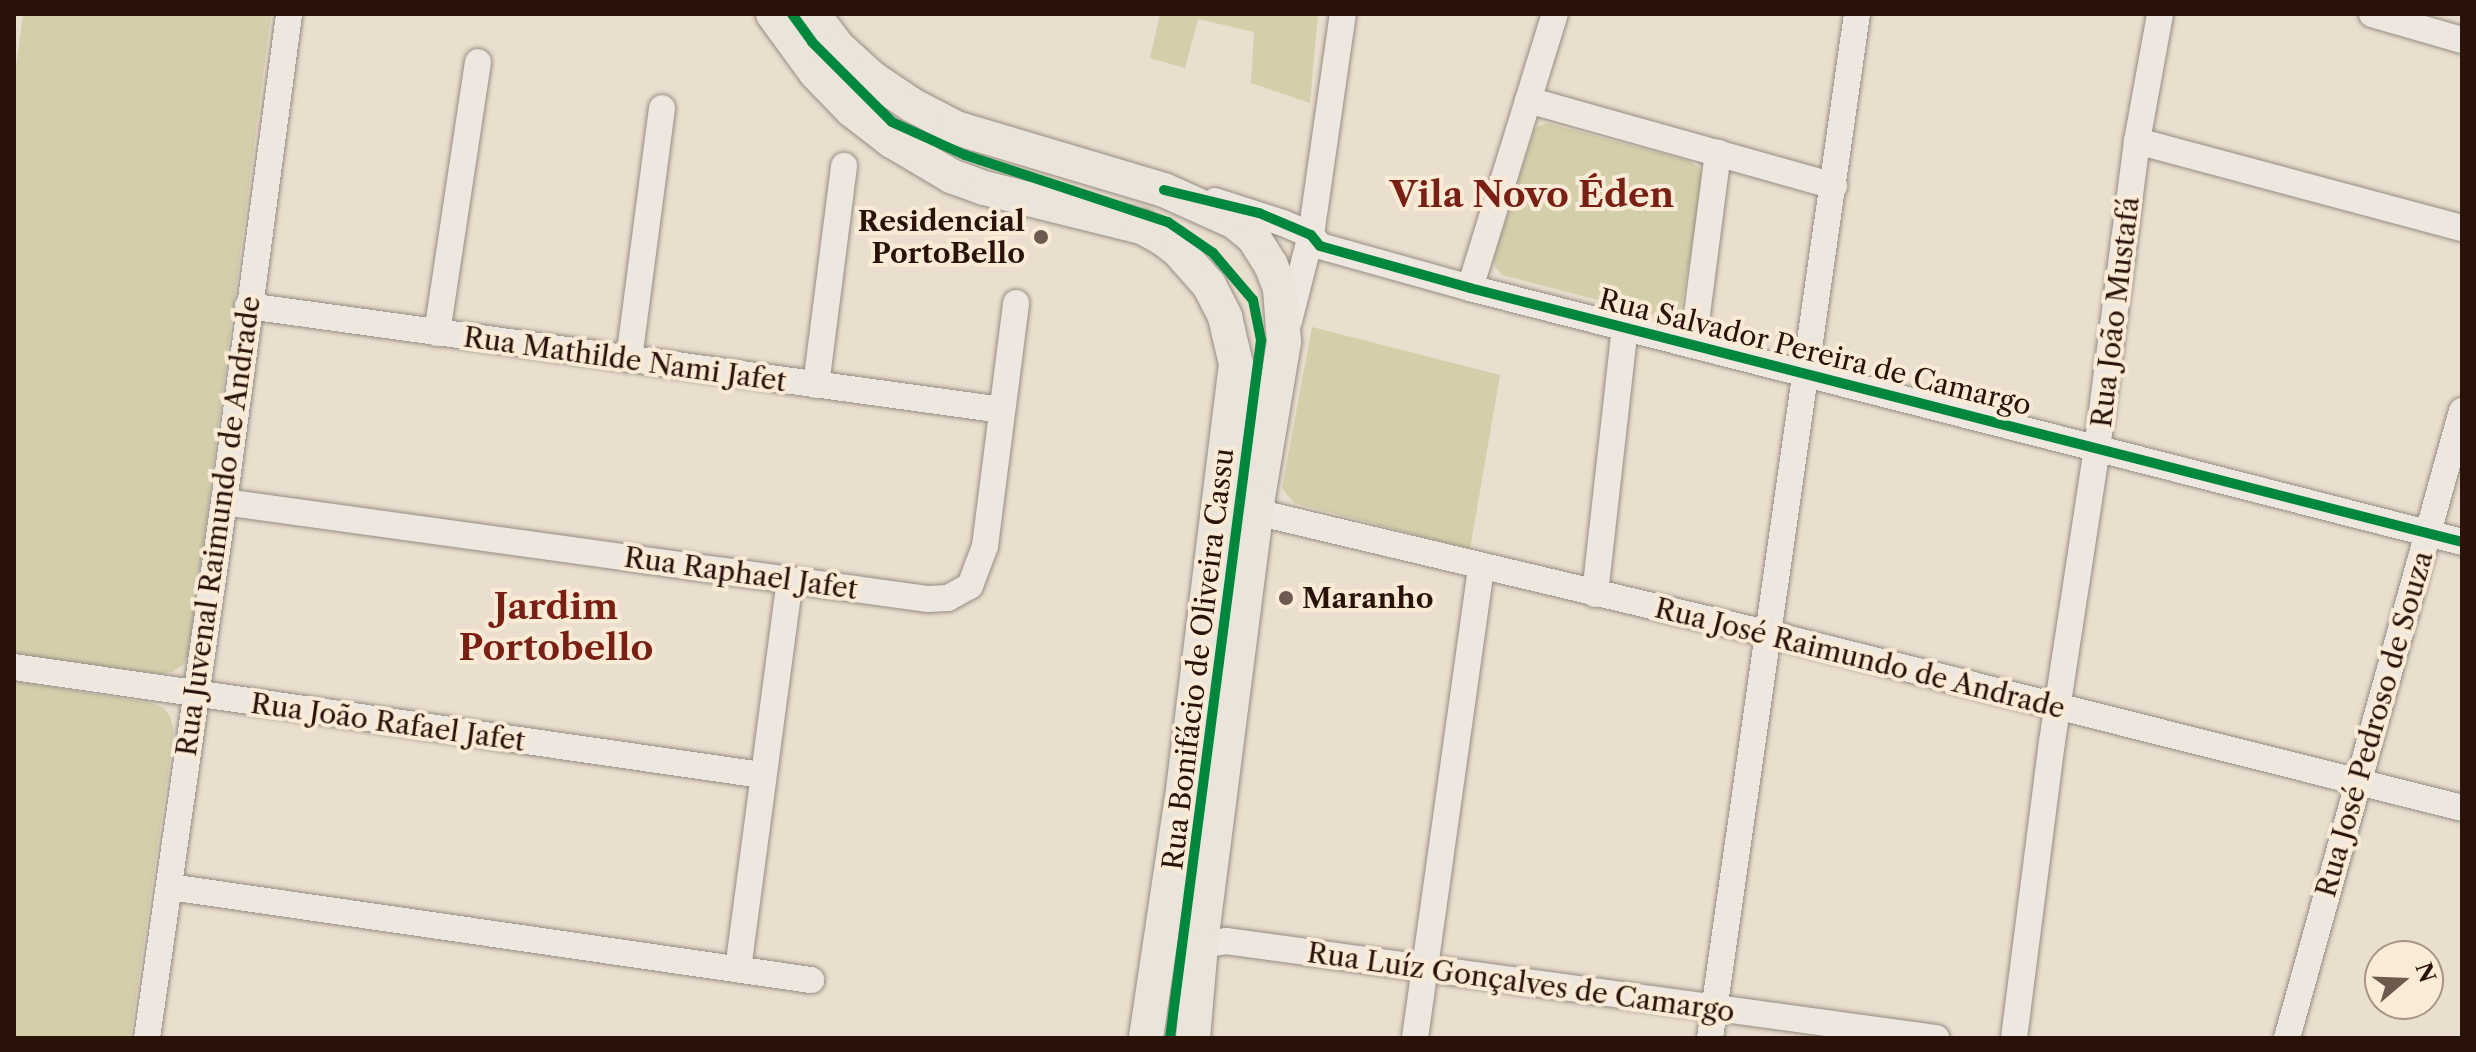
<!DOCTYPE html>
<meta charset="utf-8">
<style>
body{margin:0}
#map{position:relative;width:2476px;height:1052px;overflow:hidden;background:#eadece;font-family:"Libre Caslon Text",serif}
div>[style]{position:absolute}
.green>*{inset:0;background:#d5ceab}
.roads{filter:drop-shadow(0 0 2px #958c82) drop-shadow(0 0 2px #958c82)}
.minor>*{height:26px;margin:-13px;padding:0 13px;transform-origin:13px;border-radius:13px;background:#eee7df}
.major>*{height:34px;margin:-17px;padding:0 17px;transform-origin:17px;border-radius:17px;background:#ebe4da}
.cycleway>*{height:10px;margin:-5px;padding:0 5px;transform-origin:5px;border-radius:5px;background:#00873e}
.dots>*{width:22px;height:22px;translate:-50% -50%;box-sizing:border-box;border:4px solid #faebd7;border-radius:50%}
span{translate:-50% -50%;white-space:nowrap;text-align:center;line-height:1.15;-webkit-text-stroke:8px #faebd7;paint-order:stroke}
.poi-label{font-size:28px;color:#2a1208;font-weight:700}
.right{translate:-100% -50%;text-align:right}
.left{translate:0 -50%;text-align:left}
.street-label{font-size:28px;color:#2a1208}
.district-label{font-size:36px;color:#7a1f14;font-weight:700}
.frame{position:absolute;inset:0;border:16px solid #2a1208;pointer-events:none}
.north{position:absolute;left:2364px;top:940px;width:80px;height:80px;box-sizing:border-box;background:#faebd7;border:2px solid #a79484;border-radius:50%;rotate:71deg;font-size:22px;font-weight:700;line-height:32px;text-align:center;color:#2a1208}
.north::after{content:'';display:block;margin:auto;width:28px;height:36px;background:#6d594d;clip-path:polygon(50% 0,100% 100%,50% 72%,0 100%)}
</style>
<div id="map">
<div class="green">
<div style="clip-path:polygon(23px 14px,271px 14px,189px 653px,183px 665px,172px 672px,160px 674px,14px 654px,14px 82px)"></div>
<div style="clip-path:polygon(1160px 14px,1318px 14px,1310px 103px,1251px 83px,1254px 32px,1198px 19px,1185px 68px,1150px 58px)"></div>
<div style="clip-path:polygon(1547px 123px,1689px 161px,1699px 168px,1703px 182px,1680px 313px,1675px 320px,1502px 275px,1495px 267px,1494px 257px,1535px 128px)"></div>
<div style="clip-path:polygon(1312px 327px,1500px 375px,1470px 549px,1294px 503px,1282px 488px)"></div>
<div style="clip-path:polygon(14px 681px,151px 703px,164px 708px,170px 716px,174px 731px,130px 1038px,14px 1038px)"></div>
</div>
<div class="roads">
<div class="minor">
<div style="left:2372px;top:14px;width:94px;rotate:16.1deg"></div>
<div style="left:1528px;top:100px;width:318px;rotate:15.7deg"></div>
<div style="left:2137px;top:141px;width:336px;rotate:15deg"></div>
<div style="left:1215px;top:201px;width:71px;rotate:17.9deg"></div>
<div style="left:1283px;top:223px;width:30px;rotate:23deg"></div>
<div style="left:1311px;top:235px;width:14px;rotate:51deg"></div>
<div style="left:1320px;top:246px;width:156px;rotate:15.6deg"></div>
<div style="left:1470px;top:288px;width:1024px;rotate:14.36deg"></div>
<div style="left:1470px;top:288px;width:287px;rotate:-72.8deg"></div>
<div style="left:248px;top:306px;width:761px;rotate:7.85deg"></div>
<div style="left:1289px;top:321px;width:89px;rotate:-75.7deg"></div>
<div style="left:1311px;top:235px;width:223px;rotate:-81.8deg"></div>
<div style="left:437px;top:333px;width:274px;rotate:-81.4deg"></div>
<div style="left:1693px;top:345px;width:194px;rotate:-82.6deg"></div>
<div style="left:629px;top:359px;width:253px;rotate:-82.5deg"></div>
<div style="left:816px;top:385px;width:221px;rotate:-82.7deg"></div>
<div style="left:224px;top:502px;width:711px;rotate:7.85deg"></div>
<div style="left:928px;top:599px;width:20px;rotate:-3deg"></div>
<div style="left:948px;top:598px;width:25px;rotate:-29deg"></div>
<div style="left:970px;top:586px;width:43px;rotate:-69.4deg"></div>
<div style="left:985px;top:546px;width:245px;rotate:-82.7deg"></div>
<div style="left:1256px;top:512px;width:528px;rotate:13.35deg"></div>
<div style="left:1770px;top:634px;width:714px;rotate:14.11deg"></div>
<div style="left:1595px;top:594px;width:268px;rotate:-83.6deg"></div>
<div style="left:14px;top:667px;width:756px;rotate:8.22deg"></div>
<div style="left:170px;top:887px;width:648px;rotate:8.26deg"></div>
<div style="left:1201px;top:945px;width:25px;rotate:-9deg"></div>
<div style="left:1226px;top:941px;width:717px;rotate:7.78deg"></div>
<div style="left:738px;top:969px;width:392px;rotate:-82.4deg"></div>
<div style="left:147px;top:1038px;width:542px;rotate:-81.83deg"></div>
<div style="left:224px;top:502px;width:492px;rotate:-82.4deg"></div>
<div style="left:1415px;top:1038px;width:475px;rotate:-82deg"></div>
<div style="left:1710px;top:1038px;width:1034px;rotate:-81.83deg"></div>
<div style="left:2014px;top:1038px;width:298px;rotate:-82.7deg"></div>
<div style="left:2052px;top:742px;width:296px;rotate:-81.3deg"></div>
<div style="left:2097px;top:449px;width:311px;rotate:-82.6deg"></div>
<div style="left:2137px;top:141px;width:129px;rotate:-79.7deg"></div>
<div style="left:2287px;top:1038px;width:651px;rotate:-74.41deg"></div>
</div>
<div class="major">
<div style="left:773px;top:14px;width:73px;rotate:53.9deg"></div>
<div style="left:816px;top:73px;width:52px;rotate:45.8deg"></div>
<div style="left:852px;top:110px;width:51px;rotate:37.8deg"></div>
<div style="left:892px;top:141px;width:69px;rotate:30.7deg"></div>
<div style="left:951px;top:176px;width:35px;rotate:20deg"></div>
<div style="left:984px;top:188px;width:163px;rotate:13.9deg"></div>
<div style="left:1142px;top:227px;width:23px;rotate:29deg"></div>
<div style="left:1162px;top:238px;width:20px;rotate:37deg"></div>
<div style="left:1178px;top:250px;width:47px;rotate:48.5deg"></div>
<div style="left:1209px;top:285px;width:36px;rotate:63deg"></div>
<div style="left:1225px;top:317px;width:48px;rotate:76.8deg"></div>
<div style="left:1236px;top:364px;width:442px;rotate:97.1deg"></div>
<div style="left:1181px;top:803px;width:238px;rotate:98.5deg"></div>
<div style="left:813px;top:14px;width:41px;rotate:52.9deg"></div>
<div style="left:838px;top:47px;width:46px;rotate:42.4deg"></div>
<div style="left:872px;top:78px;width:48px;rotate:34deg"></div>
<div style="left:912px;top:105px;width:50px;rotate:27.6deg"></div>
<div style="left:956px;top:128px;width:217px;rotate:16.6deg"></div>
<div style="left:1164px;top:190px;width:78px;rotate:24.3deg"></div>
<div style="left:1235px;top:222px;width:25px;rotate:40deg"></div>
<div style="left:1254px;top:238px;width:32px;rotate:58deg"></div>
<div style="left:1271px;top:265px;width:26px;rotate:69deg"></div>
<div style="left:1280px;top:289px;width:53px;rotate:85.7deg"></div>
<div style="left:1284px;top:342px;width:158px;rotate:99.5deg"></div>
<div style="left:1258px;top:498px;width:451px;rotate:97.3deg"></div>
<div style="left:1201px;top:945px;width:93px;rotate:94.9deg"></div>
</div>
</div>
<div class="cycleway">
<div style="left:792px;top:14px;width:34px;rotate:54deg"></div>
<div style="left:812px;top:42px;width:113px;rotate:45deg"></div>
<div style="left:892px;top:122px;width:80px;rotate:24.3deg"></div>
<div style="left:965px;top:155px;width:214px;rotate:18.3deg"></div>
<div style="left:1168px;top:222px;width:55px;rotate:34.6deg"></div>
<div style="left:1213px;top:253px;width:62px;rotate:49.6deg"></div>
<div style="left:1253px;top:300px;width:41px;rotate:78.7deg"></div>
<div style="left:1261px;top:340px;width:704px;rotate:97.43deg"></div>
<div style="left:1164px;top:190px;width:98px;rotate:13.6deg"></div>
<div style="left:1259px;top:213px;width:56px;rotate:22.9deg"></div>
<div style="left:1311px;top:235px;width:14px;rotate:51deg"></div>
<div style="left:1320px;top:246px;width:156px;rotate:15.6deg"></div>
<div style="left:1470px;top:288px;width:1024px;rotate:14.36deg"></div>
</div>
<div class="dots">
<div style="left:1041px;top:237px;background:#6d594d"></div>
<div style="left:1286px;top:598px;background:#6d594d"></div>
</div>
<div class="poi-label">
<span class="right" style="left:1025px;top:237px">Residencial<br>PortoBello</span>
<span class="left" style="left:1302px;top:598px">Maranho</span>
</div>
<div class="street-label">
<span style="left:2115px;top:312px;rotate:-83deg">Rua João Mustafá</span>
<span style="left:1815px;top:352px;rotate:14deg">Rua Salvador Pereira de Camargo</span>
<span style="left:625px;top:359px;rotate:8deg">Rua Mathilde Nami Jafet</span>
<span style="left:218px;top:526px;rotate:-82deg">Rua Juvenal Raimundo de Andrade</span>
<span style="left:741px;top:573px;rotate:8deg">Rua Raphael Jafet</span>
<span style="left:1860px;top:658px;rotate:14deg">Rua José Raimundo de Andrade</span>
<span style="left:1198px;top:659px;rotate:-83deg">Rua Bonifácio de Oliveira Cassu</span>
<span style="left:388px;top:722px;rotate:8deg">Rua João Rafael Jafet</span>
<span style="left:2374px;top:724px;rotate:-74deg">Rua José Pedroso de Souza</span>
<span style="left:1521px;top:982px;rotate:8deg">Rua Luíz Gonçalves de Camargo</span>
</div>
<div class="district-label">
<span style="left:1532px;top:195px">Vila Novo Éden</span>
<span style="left:556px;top:627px">Jardim<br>Portobello</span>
</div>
<div class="frame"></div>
<div class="north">N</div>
</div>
